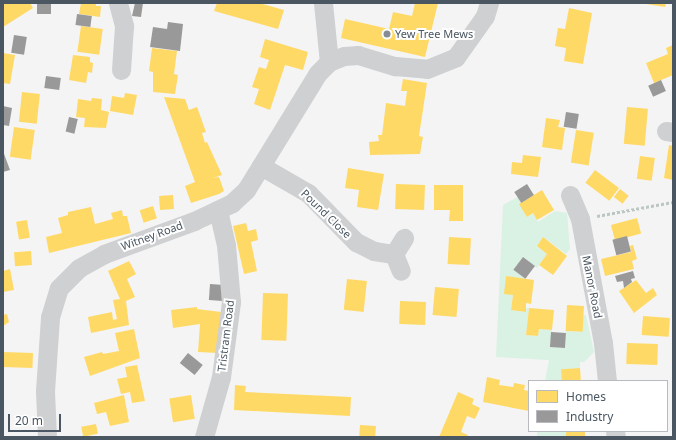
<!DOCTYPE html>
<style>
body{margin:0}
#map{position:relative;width:676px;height:440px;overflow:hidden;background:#f4f4f4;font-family:"Noto Sans",sans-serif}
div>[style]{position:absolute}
.green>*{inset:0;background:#d9f2e3;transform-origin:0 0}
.homes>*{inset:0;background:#ffd966;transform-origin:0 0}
.industry>*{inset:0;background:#999;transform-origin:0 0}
.path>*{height:2.5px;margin-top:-1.25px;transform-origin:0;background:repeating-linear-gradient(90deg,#bcc7c4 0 3px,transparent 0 5px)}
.street>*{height:19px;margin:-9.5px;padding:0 9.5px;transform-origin:9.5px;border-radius:9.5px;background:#ced0d2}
.dots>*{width:11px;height:11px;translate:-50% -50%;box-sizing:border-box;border:2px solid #fff;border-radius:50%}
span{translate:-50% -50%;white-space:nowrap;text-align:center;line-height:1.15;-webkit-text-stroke:4px #fff;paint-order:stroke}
.poi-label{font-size:11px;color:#4a5661}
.left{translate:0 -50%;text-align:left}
.street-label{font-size:11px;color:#4a5661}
.frame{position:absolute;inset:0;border:4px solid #4a5661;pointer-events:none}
.legend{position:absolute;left:528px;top:380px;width:140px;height:52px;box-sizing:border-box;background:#fff;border:1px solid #b7bbc0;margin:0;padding:5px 7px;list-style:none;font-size:12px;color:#4a5661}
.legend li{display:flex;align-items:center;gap:8px;height:20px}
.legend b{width:20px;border:1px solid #b7bbc0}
.scale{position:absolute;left:8px;top:414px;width:53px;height:18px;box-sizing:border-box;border:2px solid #4a5661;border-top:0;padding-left:5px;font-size:12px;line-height:14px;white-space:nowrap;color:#4a5661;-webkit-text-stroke:3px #fff;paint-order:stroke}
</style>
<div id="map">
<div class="green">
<div style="clip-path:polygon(518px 197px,527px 217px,533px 213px,538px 222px,555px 211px,567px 213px,570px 249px,566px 254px,543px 237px,537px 246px,547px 254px,537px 268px,523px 257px,514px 270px,525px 279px,507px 276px,513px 295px,511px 310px,525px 312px,526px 308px,529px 308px,526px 335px,538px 336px,539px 329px,552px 330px,550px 346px,564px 348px,566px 331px,582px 332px,583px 315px,586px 315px,594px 352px,584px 362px,580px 362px,580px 368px,562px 370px,562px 381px,545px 381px,549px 360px,496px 357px,503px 205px)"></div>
<div style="left:537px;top:431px;width:29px;height:6px"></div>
</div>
<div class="homes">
<div style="clip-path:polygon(3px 3px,30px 3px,33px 8px,3px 27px)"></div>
<div style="clip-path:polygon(81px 3px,96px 3px,96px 6px,101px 6px,100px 17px,79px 14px)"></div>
<div style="clip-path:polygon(217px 3px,259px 3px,284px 10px,278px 29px,214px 11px)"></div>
<div style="clip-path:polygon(415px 3px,438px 3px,425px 57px,341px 38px,345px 19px,389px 29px,393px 12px,412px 16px)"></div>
<div style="clip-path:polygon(640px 3px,666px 3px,665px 7px)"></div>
<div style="clip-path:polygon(569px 8px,592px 13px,583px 64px,564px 61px,566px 48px,555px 46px,558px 28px,565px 29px)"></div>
<div style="left:81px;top:26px;width:22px;height:26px;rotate:8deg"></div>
<div style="clip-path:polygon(265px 39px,308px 52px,303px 70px,285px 65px,270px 110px,254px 104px,259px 89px,252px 87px,259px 67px,266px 69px,269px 60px,260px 57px)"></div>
<div style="clip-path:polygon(673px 45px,673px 75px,654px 83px,646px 63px,668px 54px,666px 48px)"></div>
<div style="clip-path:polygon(152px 48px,177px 51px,174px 74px,178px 75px,175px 94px,153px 92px,153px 72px,149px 71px)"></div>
<div style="clip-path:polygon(3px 53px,15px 55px,10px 84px,3px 83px)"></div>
<div style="clip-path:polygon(73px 55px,90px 57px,90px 62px,93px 63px,92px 73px,88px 72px,86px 83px,69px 80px)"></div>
<div style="clip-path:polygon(403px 79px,427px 83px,419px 136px,423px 137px,420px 154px,370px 155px,369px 142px,379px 141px,378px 135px,382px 135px,386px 103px,405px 106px,407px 91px,401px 91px)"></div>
<div style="left:22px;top:92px;width:18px;height:30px;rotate:6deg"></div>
<div style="clip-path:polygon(125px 93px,137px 95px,133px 115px,110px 111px,112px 96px,124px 98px)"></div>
<div style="clip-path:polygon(164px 97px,185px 99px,189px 110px,197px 107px,206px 132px,202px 133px,205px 143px,207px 142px,222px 175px,213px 178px,219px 177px,224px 191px,219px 194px,191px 203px,185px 186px,195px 182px)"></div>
<div style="clip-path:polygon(92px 98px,102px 99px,101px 110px,109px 112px,106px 128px,84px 127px,85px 118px,76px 117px,78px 99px,91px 101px)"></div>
<div style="left:627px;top:107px;width:21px;height:37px;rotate:5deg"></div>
<div style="clip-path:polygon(546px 118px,560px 120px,558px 127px,565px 128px,562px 150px,542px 147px)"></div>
<div style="left:14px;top:127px;width:21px;height:30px;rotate:8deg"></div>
<div style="left:576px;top:130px;width:18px;height:33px;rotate:9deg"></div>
<div style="clip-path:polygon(669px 145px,673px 146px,673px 180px,664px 178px)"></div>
<div style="clip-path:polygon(523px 155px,541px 157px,538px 177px,511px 174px,512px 162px,522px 163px)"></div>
<div style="left:640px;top:156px;width:15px;height:23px;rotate:8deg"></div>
<div style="clip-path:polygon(348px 168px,384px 174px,378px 210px,357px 207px,359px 190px,345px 188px)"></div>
<div style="left:595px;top:170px;width:30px;height:16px;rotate:37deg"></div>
<div style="left:396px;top:184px;width:29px;height:25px;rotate:2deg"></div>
<div style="clip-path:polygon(434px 185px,463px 185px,463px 221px,449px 221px,450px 210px,434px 210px)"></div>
<div style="left:620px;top:189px;width:11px;height:10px;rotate:38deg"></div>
<div style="clip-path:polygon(542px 190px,554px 210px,537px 220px,533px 213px,527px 217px,519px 204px)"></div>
<div style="left:173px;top:195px;width:14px;height:14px;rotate:86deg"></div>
<div style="left:153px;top:206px;width:13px;height:14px;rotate:72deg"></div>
<div style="clip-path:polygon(91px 207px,95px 224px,113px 219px,111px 213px,122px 210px,123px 216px,127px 216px,131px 233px,49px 253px,46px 237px,62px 233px,58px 218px,68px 215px,68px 212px)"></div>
<div style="left:637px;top:218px;width:16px;height:27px;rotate:75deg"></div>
<div style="left:27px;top:220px;width:18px;height:11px;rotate:81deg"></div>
<div style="clip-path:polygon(246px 223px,248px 231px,256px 229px,258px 240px,251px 242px,257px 271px,244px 274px,233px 226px)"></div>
<div style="left:449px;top:237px;width:22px;height:27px;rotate:3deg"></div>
<div style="clip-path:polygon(543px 237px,567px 256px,553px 275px,539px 265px,547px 254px,537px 246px)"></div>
<div style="clip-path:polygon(633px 245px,637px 259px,632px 261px,634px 269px,605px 276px,601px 259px,631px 252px,630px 246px)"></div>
<div style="left:31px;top:251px;width:14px;height:17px;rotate:86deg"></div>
<div style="clip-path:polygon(129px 261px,136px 274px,127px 279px,135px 297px,126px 301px,129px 325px,91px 333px,88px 317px,112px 312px,113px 320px,117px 319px,113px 300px,120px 299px,108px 271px)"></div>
<div style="clip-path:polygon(10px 269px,14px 290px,3px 292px,3px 271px)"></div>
<div style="clip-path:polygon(506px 276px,534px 280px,531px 304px,526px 303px,526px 312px,511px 310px,513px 295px,504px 294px)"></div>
<div style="left:347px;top:279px;width:20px;height:31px;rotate:6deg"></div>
<div style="clip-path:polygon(636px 280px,646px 293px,653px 288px,657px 295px,634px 313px,619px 291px)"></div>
<div style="left:435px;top:287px;width:24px;height:28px;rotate:5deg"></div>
<div style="left:263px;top:293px;width:25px;height:47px;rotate:2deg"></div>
<div style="left:400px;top:301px;width:26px;height:23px;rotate:2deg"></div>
<div style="left:567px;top:305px;width:17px;height:26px;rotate:3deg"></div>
<div style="clip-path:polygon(197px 307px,197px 309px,221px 312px,218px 353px,198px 352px,200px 324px,173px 328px,171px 310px)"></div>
<div style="clip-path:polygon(529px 308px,554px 310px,552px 330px,539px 329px,538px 336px,526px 335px)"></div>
<div style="clip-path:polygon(7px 314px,9px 322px,3px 326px,3px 315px)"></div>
<div style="left:643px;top:316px;width:27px;height:19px;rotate:4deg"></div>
<div style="clip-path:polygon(134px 329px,140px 358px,90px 376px,84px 357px,102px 352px,103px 354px,119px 351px,115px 333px)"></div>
<div style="left:627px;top:343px;width:31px;height:21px;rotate:2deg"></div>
<div style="left:3px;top:352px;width:30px;height:15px;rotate:2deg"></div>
<div style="clip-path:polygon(137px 365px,145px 401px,132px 403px,130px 392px,121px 394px,117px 379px,127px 377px,125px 367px)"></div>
<div style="left:580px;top:368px;width:13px;height:19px;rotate:86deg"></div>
<div style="clip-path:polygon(487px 377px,500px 380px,499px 385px,513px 387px,514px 383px,525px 385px,524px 390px,529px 391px,529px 411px,483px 402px)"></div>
<div style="clip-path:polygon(235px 385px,246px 386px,245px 392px,351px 397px,350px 416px,234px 410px)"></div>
<div style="clip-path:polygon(458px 392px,474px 399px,472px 404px,480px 408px,475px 419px,467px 416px,461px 432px,468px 435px,467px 437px,439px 437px)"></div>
<div style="clip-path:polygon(124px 395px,129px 422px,110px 426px,106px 412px,97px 414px,94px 403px)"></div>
<div style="left:191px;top:395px;width:24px;height:22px;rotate:81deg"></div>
<div style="left:96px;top:424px;width:10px;height:15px;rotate:79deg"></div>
<div style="left:360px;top:425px;width:16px;height:12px;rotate:4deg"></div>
<div style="left:566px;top:431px;width:19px;height:6px"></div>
</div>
<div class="industry">
<div style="left:37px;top:3px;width:14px;height:11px"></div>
<div style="clip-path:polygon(135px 3px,143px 3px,141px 17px,132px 16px)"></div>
<div style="left:77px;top:14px;width:15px;height:11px;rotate:8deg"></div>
<div style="clip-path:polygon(168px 22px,183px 24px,180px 51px,150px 47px,153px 27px,167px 29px)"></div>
<div style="left:14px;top:35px;width:13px;height:18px;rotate:9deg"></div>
<div style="left:46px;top:76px;width:15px;height:12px;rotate:8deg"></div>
<div style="left:661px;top:80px;width:12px;height:14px;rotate:66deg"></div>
<div style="clip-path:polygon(3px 106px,12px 108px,9px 126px,3px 125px)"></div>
<div style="left:566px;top:112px;width:13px;height:15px;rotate:9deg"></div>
<div style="left:69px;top:117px;width:9px;height:15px;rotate:13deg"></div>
<div style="clip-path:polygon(3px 151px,10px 170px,3px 172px)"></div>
<div style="left:527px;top:184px;width:13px;height:15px;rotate:58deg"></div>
<div style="left:627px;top:236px;width:16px;height:15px;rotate:76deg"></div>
<div style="left:523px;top:257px;width:15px;height:16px;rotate:37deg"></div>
<div style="clip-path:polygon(633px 271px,635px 278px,631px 279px,632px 282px,624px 288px,623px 281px,617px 282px,615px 276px)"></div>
<div style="left:210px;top:284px;width:14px;height:16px;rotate:4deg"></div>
<div style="left:551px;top:332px;width:15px;height:15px;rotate:4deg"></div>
<div style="left:188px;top:353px;width:19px;height:13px;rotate:39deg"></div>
</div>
<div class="path">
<div style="left:597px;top:216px;width:77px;rotate:-10.4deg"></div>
</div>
<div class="street">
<div style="left:118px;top:3px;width:24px;rotate:75deg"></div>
<div style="left:124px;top:26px;width:44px;rotate:93.9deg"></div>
<div style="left:323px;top:3px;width:59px;rotate:84.2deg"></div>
<div style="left:666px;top:131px;width:7px;rotate:8deg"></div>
<div style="left:261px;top:166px;width:54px;rotate:29.9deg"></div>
<div style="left:308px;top:193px;width:69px;rotate:45.6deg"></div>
<div style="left:356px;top:242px;width:20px;rotate:27deg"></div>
<div style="left:374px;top:251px;width:20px;rotate:9deg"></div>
<div style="left:394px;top:254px;width:18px;rotate:68deg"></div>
<div style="left:570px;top:195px;width:26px;rotate:67deg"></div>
<div style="left:580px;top:219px;width:126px;rotate:79.5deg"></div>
<div style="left:603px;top:343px;width:38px;rotate:84deg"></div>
<div style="left:394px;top:254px;width:19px;rotate:-58deg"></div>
<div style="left:615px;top:431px;width:6px;rotate:81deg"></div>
<div style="left:47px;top:437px;width:46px;rotate:-92.5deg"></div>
<div style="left:45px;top:391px;width:74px;rotate:-86.1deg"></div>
<div style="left:50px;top:317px;width:30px;rotate:-73deg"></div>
<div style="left:59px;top:288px;width:28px;rotate:-45deg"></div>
<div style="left:79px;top:268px;width:29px;rotate:-29deg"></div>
<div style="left:104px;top:254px;width:96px;rotate:-20.1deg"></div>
<div style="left:194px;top:221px;width:42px;rotate:-25.3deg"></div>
<div style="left:232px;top:203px;width:19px;rotate:-43deg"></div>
<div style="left:246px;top:190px;width:137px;rotate:-58.4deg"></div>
<div style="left:318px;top:73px;width:16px;rotate:-45deg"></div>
<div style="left:329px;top:62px;width:16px;rotate:-22deg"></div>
<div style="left:344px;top:56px;width:14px;rotate:-4deg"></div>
<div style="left:358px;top:55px;width:39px;rotate:17deg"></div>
<div style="left:395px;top:66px;width:32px;rotate:5deg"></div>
<div style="left:427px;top:69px;width:31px;rotate:-22deg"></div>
<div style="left:456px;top:57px;width:50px;rotate:-54.7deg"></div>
<div style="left:485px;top:16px;width:14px;rotate:-73deg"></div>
<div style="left:204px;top:437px;width:62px;rotate:-74.2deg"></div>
<div style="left:221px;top:377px;width:76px;rotate:-82.4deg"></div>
<div style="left:231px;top:302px;width:57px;rotate:-95deg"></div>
<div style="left:226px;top:245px;width:36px;rotate:-103deg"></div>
</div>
<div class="dots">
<div style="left:387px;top:34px;background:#868d94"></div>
</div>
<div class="poi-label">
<span class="left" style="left:395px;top:34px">Yew Tree Mews</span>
</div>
<div class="street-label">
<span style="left:326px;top:214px;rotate:44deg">Pound Close</span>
<span style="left:152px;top:236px;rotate:-20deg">Witney Road</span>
<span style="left:592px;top:287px;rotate:79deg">Manor Road</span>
<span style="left:226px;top:336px;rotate:-83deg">Tristram Road</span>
</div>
<div class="frame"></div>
<ul class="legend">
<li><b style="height:11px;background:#ffd966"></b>Homes</li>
<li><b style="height:11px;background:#999"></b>Industry</li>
</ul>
<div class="scale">20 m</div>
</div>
